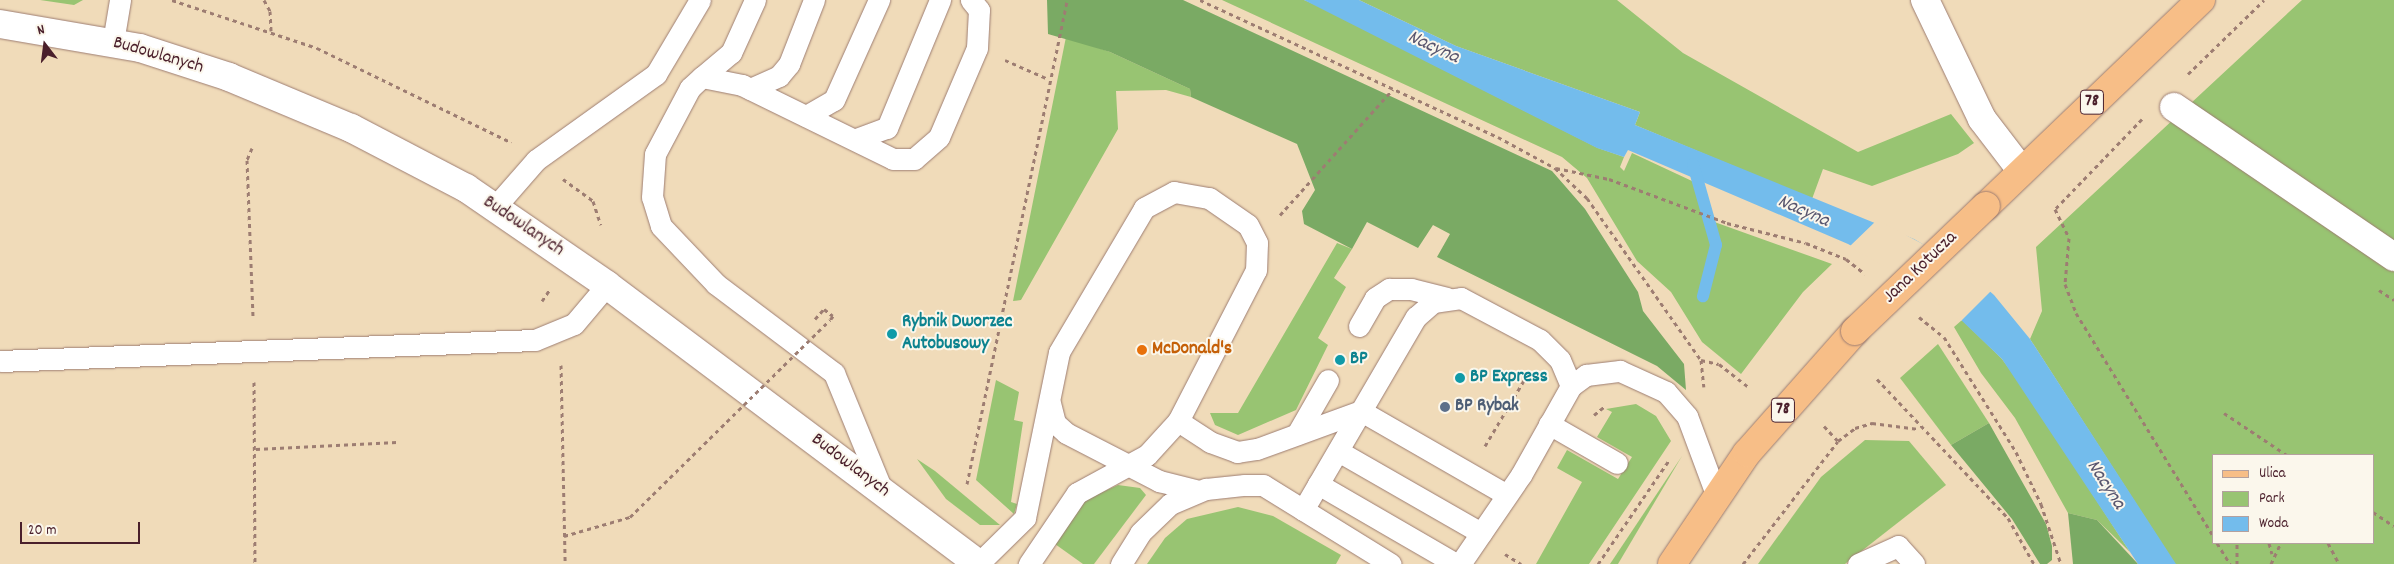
<!DOCTYPE html>
<style>
body{margin:0}
#map{position:relative;width:2394px;height:564px;overflow:hidden;background:#f0dbb9;font-family:Dekko,sans-serif}
div>[style]{position:absolute}
.green>*{inset:0;background:#98c472}
.forest>*{inset:0;background:#7aaa64}
.water>*{inset:0;background:#73bcec}
.pier>*{inset:0;background:#f0dbb9}
.stream>*{height:12px;margin:-6px;padding:0 6px;transform-origin:6px;border-radius:6px;background:#73bcec}
.path>*{height:3px;margin-top:-1.5px;transform-origin:0;background:repeating-linear-gradient(90deg,#9d7d72 0 4px,transparent 0 8px)}
.roads{filter:drop-shadow(0 0 1px #9d7d72) drop-shadow(0 0 1px #9d7d72)}
.service>*{height:21px;margin:-10.5px;padding:0 10.5px;transform-origin:10.5px;border-radius:10.5px;background:#fff}
.pedestrian>*{height:28px;margin:-14px;padding:0 14px;transform-origin:14px;border-radius:14px;background:#fff}
.minor>*{height:28px;margin:-14px;padding:0 14px;transform-origin:14px;border-radius:14px;background:#fff}
.tertiary>*{height:28px;margin:-14px;padding:0 14px;transform-origin:14px;border-radius:14px;background:#fff}
.primary>*{height:28px;margin:-14px;padding:0 14px;transform-origin:14px;border-radius:14px;background:#f7be87}
.path-bridge>*{height:3px;margin-top:-1.5px;transform-origin:0;background:repeating-linear-gradient(90deg,#9d7d72 0 4px,transparent 0 8px)}
.bridges{filter:drop-shadow(0 0 1px #9d7d72) drop-shadow(0 0 1px #9d7d72)}
.primary-bridge>*{height:28px;margin:-14px;padding:0 14px;transform-origin:14px;border-radius:14px;background:#f7be87}
.dots>*{width:14px;height:14px;translate:-50% -50%;box-sizing:border-box;border:2px solid #fbf7ec;border-radius:50%}
span{translate:-50% -50%;white-space:nowrap;text-align:center;line-height:1.15;-webkit-text-stroke:4px #fbf7ec;paint-order:stroke}
.shield-label span{padding:1px 4px;background:#fbf7ec;border:1px solid;border-radius:4px;-webkit-text-stroke-width:0}
.shield-label{font-size:18px;color:#4a1f2b;font-weight:700}
.street-label{font-size:19px;color:#4a1f2b}
.culture-label{font-size:19px;color:#0d838f;font-weight:700}
.left{translate:0 -50%;text-align:left}
.food-label{font-size:19px;color:#c56008;font-weight:700}
.service-label{font-size:19px;color:#4e5e75;font-weight:700}
.water-label{font-size:20px;color:#58566f;font-style:italic}
.legend{position:absolute;left:2212px;top:454px;width:162px;height:90px;box-sizing:border-box;background:#fbf7ec;border:1px solid #b4a19f;margin:0;padding:6px 9px;list-style:none;font-size:15px;color:#4a1f2b}
.legend li{display:flex;align-items:center;gap:10px;height:25px}
.legend b{width:25px;border:1px solid #b4a19f}
.north{position:absolute;left:20px;top:20px;width:50px;height:50px;-webkit-text-stroke:4px #fbf7ec;paint-order:stroke;rotate:345deg;font-size:14px;font-weight:700;line-height:20px;text-align:center;color:#4a1f2b}
.north::after{content:'';display:block;margin:auto;width:18px;height:22px;background:#4a1f2b;clip-path:polygon(50% 0,100% 100%,50% 72%,0 100%)}
.scale{position:absolute;left:20px;top:522px;width:120px;height:22px;box-sizing:border-box;border:2px solid #4a1f2b;border-top:0;padding-left:6px;font-size:15px;line-height:18px;white-space:nowrap;color:#4a1f2b;-webkit-text-stroke:4px #fbf7ec;paint-order:stroke}
</style>
<div id="map">
<div class="green">
<div style="clip-path:polygon(40px 0,83px 0,74px 5px)"></div>
<div style="clip-path:polygon(1222px 0,1304px 0,1316px 5px,1598px 148px,1624px 157px,1620px 167px,1624px 171px,1632px 153px,1692px 181px,1706px 219px,1832px 264px,1803px 292px,1741px 374px,1702px 342px,1671px 292px,1637px 261px,1587px 178px,1562px 157px)"></div>
<div style="clip-path:polygon(1359px 0,1617px 0,1683px 53px,1858px 152px,1951px 114px,1974px 143px,1958px 154px,1872px 186px,1823px 169px,1812px 199px,1635px 125px,1640px 112px,1456px 46px)"></div>
<div style="clip-path:polygon(evenodd,2302px 0,2394px 0,2394px 564px,2175px 564px,2030px 339px,2042px 311px,2036px 247px,2302px 0,2213px 455px,2373px 455px,2373px 543px,2213px 543px,2213px 455px)"></div>
<div style="clip-path:polygon(1066px 37px,1110px 52px,1190px 89px,1191px 97px,1166px 90px,1116px 91px,1118px 129px,1021px 300px,1013px 301px)"></div>
<div style="clip-path:polygon(1337px 243px,1352px 249px,1334px 278px,1346px 287px,1318px 338px,1328px 345px,1296px 410px,1238px 435px,1215px 425px,1210px 413px,1238px 413px)"></div>
<div style="clip-path:polygon(1962px 320px,2002px 359px,2024px 389px,2130px 552px,2097px 520px,2068px 513px,2015px 418px,1981px 373px,1954px 327px)"></div>
<div style="clip-path:polygon(1938px 344px,1989px 423px,1951px 445px,1900px 378px)"></div>
<div style="clip-path:polygon(996px 380px,1019px 392px,1014px 420px,1023px 422px,1011px 502px,1017px 504px,1014px 514px,976px 480px)"></div>
<div style="clip-path:polygon(1636px 404px,1656px 416px,1671px 441px,1589px 564px,1536px 564px,1582px 482px,1557px 468px,1567px 450px,1618px 479px,1632px 457px,1597px 437px,1612px 412px,1606px 409px)"></div>
<div style="clip-path:polygon(1865px 440px,1909px 441px,1946px 485px,1845px 564px,1758px 564px,1821px 477px)"></div>
<div style="clip-path:polygon(1682px 456px,1618px 564px,1610px 564px)"></div>
<div style="clip-path:polygon(917px 459px,935px 471px,1000px 525px,980px 525px,946px 499px)"></div>
<div style="clip-path:polygon(1118px 485px,1140px 488px,1146px 495px,1094px 564px,1083px 564px,1055px 544px,1085px 500px)"></div>
<div style="clip-path:polygon(1238px 507px,1273px 516px,1341px 555px,1336px 564px,1147px 564px,1165px 538px,1187px 519px)"></div>
</div>
<div class="forest">
<div style="clip-path:polygon(1047px 0,1183px 0,1552px 171px,1585px 209px,1638px 292px,1643px 311px,1684px 364px,1686px 390px,1657px 366px,1437px 257px,1450px 234px,1433px 225px,1418px 248px,1367px 222px,1352px 249px,1304px 224px,1302px 211px,1315px 190px,1297px 144px,1191px 97px,1190px 89px,1110px 52px,1048px 34px)"></div>
<div style="clip-path:polygon(1989px 423px,2046px 524px,2052px 546px,2052px 560px,2047px 564px,2040px 564px,2012px 519px,1951px 445px)"></div>
<div style="clip-path:polygon(2068px 513px,2097px 520px,2138px 564px,2073px 564px)"></div>
</div>
<div class="water">
<div style="clip-path:polygon(1304px 0,1359px 0,1456px 46px,1640px 112px,1635px 125px,1914px 239px,1962px 267px,1994px 295px,2030px 339px,2176px 564px,2138px 564px,2002px 359px,1938px 298px,1897px 270px,1848px 244px,1628px 150px,1624px 157px,1597px 148px)"></div>
</div>
<div class="pier">
<div style="clip-path:polygon(1877px 220px,1963px 265px,1992px 290px,1961px 321px,1896px 272px,1849px 247px)"></div>
</div>
<div class="stream">
<div style="left:1693px;top:164px;width:84px;rotate:74.1deg"></div>
<div style="left:1716px;top:245px;width:53px;rotate:104.3deg"></div>
</div>
<div class="path">
<div style="left:172px;top:0;width:153px;rotate:18.3deg"></div>
<div style="left:317px;top:48px;width:216px;rotate:25.9deg"></div>
<div style="left:264px;top:0;width:13px;rotate:61deg"></div>
<div style="left:270px;top:11px;width:20px;rotate:87deg"></div>
<div style="left:1200px;top:0;width:328px;rotate:24.7deg"></div>
<div style="left:1498px;top:137px;width:65px;rotate:28.5deg"></div>
<div style="left:1555px;top:168px;width:44px;rotate:43.2deg"></div>
<div style="left:1587px;top:198px;width:198px;rotate:54.9deg"></div>
<div style="left:1701px;top:360px;width:27px;rotate:84deg"></div>
<div style="left:1005px;top:60px;width:47px;rotate:23.8deg"></div>
<div style="left:2188px;top:74px;width:106px;rotate:-44.2deg"></div>
<div style="left:2142px;top:119px;width:125px;rotate:134deg"></div>
<div style="left:2055px;top:209px;width:32px;rotate:64deg"></div>
<div style="left:2069px;top:238px;width:46px;rotate:95deg"></div>
<div style="left:2065px;top:284px;width:31px;rotate:69deg"></div>
<div style="left:2076px;top:313px;width:262px;rotate:58.4deg"></div>
<div style="left:252px;top:148px;width:13px;rotate:113deg"></div>
<div style="left:247px;top:160px;width:159px;rotate:87.8deg"></div>
<div style="left:1556px;top:168px;width:54px;rotate:11.7deg"></div>
<div style="left:1609px;top:179px;width:126px;rotate:20.4deg"></div>
<div style="left:1727px;top:223px;width:81px;rotate:14.2deg"></div>
<div style="left:1806px;top:243px;width:43px;rotate:21.8deg"></div>
<div style="left:1846px;top:259px;width:24px;rotate:38deg"></div>
<div style="left:563px;top:179px;width:37px;rotate:36deg"></div>
<div style="left:593px;top:201px;width:25px;rotate:72deg"></div>
<div style="left:1280px;top:215px;width:169px;rotate:-48.1deg"></div>
<div style="left:2379px;top:290px;width:18px;rotate:34deg"></div>
<div style="left:542px;top:301px;width:14px;rotate:-56deg"></div>
<div style="left:1919px;top:317px;width:32px;rotate:39deg"></div>
<div style="left:1944px;top:337px;width:136px;rotate:57.9deg"></div>
<div style="left:2016px;top:452px;width:58px;rotate:64.3deg"></div>
<div style="left:2041px;top:504px;width:63px;rotate:71.6deg"></div>
<div style="left:815px;top:319px;width:13px;rotate:-48deg"></div>
<div style="left:824px;top:309px;width:11px;rotate:38deg"></div>
<div style="left:833px;top:316px;width:5px;rotate:127deg"></div>
<div style="left:1701px;top:360px;width:18px;rotate:13deg"></div>
<div style="left:1719px;top:364px;width:36px;rotate:38deg"></div>
<div style="left:561px;top:365px;width:199px;rotate:88.8deg"></div>
<div style="left:1877px;top:379px;width:191px;rotate:46.7deg"></div>
<div style="left:2008px;top:518px;width:53px;rotate:60.5deg"></div>
<div style="left:254px;top:382px;width:182px;rotate:89.7deg"></div>
<div style="left:2224px;top:413px;width:76px;rotate:33.7deg"></div>
<div style="left:1594px;top:415px;width:14px;rotate:-39deg"></div>
<div style="left:1824px;top:426px;width:21px;rotate:47deg"></div>
<div style="left:1485px;top:446px;width:86px;rotate:-59.3deg"></div>
<div style="left:256px;top:449px;width:141px;rotate:-2.8deg"></div>
<div style="left:967px;top:484px;width:494px;rotate:-78.3deg"></div>
<div style="left:2373px;top:512px;width:25px;rotate:34deg"></div>
<div style="left:564px;top:536px;width:69px;rotate:-16.1deg"></div>
<div style="left:2217px;top:543px;width:25px;rotate:58deg"></div>
<div style="left:2269px;top:543px;width:11px;rotate:75deg"></div>
<div style="left:2328px;top:543px;width:24px;rotate:62deg"></div>
<div style="left:1505px;top:554px;width:19px;rotate:32deg"></div>
<div style="left:1598px;top:564px;width:127px;rotate:-55.6deg"></div>
<div style="left:1743px;top:564px;width:155px;rotate:-52.3deg"></div>
<div style="left:1838px;top:441px;width:21px;rotate:-37deg"></div>
<div style="left:1855px;top:428px;width:18px;rotate:-16deg"></div>
<div style="left:1872px;top:423px;width:47px;rotate:7.3deg"></div>
<div style="left:2237px;top:564px;width:21px;rotate:-90deg"></div>
<div style="left:2271px;top:564px;width:23px;rotate:-65deg"></div>
</div>
<div class="roads">
<div class="service">
<div style="left:113px;top:42px;width:43px;rotate:-80.5deg"></div>
<div style="left:702px;top:77px;width:38px;rotate:-40deg"></div>
<div style="left:731px;top:53px;width:58px;rotate:-65.6deg"></div>
<div style="left:750px;top:89px;width:32px;rotate:-24deg"></div>
<div style="left:779px;top:76px;width:16px;rotate:-50deg"></div>
<div style="left:789px;top:64px;width:69px;rotate:-68.7deg"></div>
<div style="left:806px;top:116px;width:32px;rotate:-30deg"></div>
<div style="left:834px;top:100px;width:110px;rotate:-65.8deg"></div>
<div style="left:856px;top:139px;width:33px;rotate:-20deg"></div>
<div style="left:887px;top:128px;width:139px;rotate:-67.5deg"></div>
<div style="left:495px;top:207px;width:62px;rotate:-48.9deg"></div>
<div style="left:536px;top:160px;width:148px;rotate:-35.6deg"></div>
<div style="left:656px;top:74px;width:86px;rotate:-59.3deg"></div>
<div style="left:1359px;top:326px;width:32px;rotate:-60deg"></div>
<div style="left:1375px;top:298px;width:17px;rotate:-33deg"></div>
<div style="left:1389px;top:289px;width:22px"></div>
<div style="left:1411px;top:289px;width:37px;rotate:14deg"></div>
<div style="left:0;top:361px;width:535px;rotate:-2.25deg"></div>
<div style="left:535px;top:340px;width:42px;rotate:-22.3deg"></div>
<div style="left:574px;top:324px;width:51px;rotate:-49.8deg"></div>
<div style="left:1050px;top:403px;width:21px;rotate:76deg"></div>
<div style="left:1055px;top:423px;width:15px;rotate:42deg"></div>
<div style="left:1066px;top:433px;width:105px;rotate:27.3deg"></div>
<div style="left:1159px;top:481px;width:41px;rotate:14deg"></div>
<div style="left:1178px;top:421px;width:38px;rotate:33deg"></div>
<div style="left:1210px;top:442px;width:29px;rotate:20deg"></div>
<div style="left:1237px;top:452px;width:20px;rotate:-9deg"></div>
<div style="left:1257px;top:449px;width:111px;rotate:-20.1deg"></div>
<div style="left:1361px;top:411px;width:168px;rotate:29.9deg"></div>
<div style="left:1549px;top:424px;width:78px;rotate:29.8deg"></div>
<div style="left:1297px;top:434px;width:62px;rotate:-60.1deg"></div>
<div style="left:1338px;top:451px;width:165px;rotate:29.8deg"></div>
<div style="left:1318px;top:484px;width:160px;rotate:30.1deg"></div>
<div style="left:882px;top:490px;width:126px;rotate:-112.3deg"></div>
<div style="left:834px;top:373px;width:148px;rotate:-143deg"></div>
<div style="left:716px;top:284px;width:80px;rotate:-133.5deg"></div>
<div style="left:661px;top:226px;width:30px;rotate:-107deg"></div>
<div style="left:652px;top:197px;width:43px;rotate:-86deg"></div>
<div style="left:655px;top:154px;width:75px;rotate:-62.1deg"></div>
<div style="left:690px;top:88px;width:16px;rotate:-43deg"></div>
<div style="left:702px;top:77px;width:41px;rotate:11.3deg"></div>
<div style="left:742px;top:85px;width:168px;rotate:26.1deg"></div>
<div style="left:893px;top:159px;width:21px"></div>
<div style="left:914px;top:159px;width:33px;rotate:-41deg"></div>
<div style="left:939px;top:137px;width:97px;rotate:-66.9deg"></div>
<div style="left:977px;top:48px;width:38px;rotate:-87deg"></div>
<div style="left:979px;top:10px;width:13px;rotate:-129deg"></div>
<div style="left:1303px;top:510px;width:224px;rotate:-59.7deg"></div>
<div style="left:1416px;top:317px;width:23px;rotate:-41deg"></div>
<div style="left:1433px;top:302px;width:28px;rotate:-8deg"></div>
<div style="left:1461px;top:298px;width:89px;rotate:28deg"></div>
<div style="left:1540px;top:340px;width:28px;rotate:45deg"></div>
<div style="left:1560px;top:360px;width:28px;rotate:67deg"></div>
<div style="left:978px;top:564px;width:66px;rotate:-44.4deg"></div>
<div style="left:1025px;top:518px;width:169px;rotate:-78.4deg"></div>
<div style="left:1059px;top:352px;width:167px;rotate:-59.4deg"></div>
<div style="left:1144px;top:208px;width:34px;rotate:-28deg"></div>
<div style="left:1174px;top:192px;width:36px;rotate:10deg"></div>
<div style="left:1209px;top:198px;width:47px;rotate:34.7deg"></div>
<div style="left:1248px;top:225px;width:20px;rotate:63deg"></div>
<div style="left:1257px;top:243px;width:27px;rotate:92deg"></div>
<div style="left:1256px;top:270px;width:170px;rotate:117.3deg"></div>
<div style="left:1178px;top:421px;width:46px;rotate:132.4deg"></div>
<div style="left:1147px;top:455px;width:80px;rotate:151.5deg"></div>
<div style="left:1077px;top:493px;width:86px;rotate:124.1deg"></div>
<div style="left:1121px;top:564px;width:36px;rotate:-58deg"></div>
<div style="left:1140px;top:533px;width:42px;rotate:-44deg"></div>
<div style="left:1170px;top:504px;width:39px;rotate:-23deg"></div>
<div style="left:1206px;top:489px;width:39px;rotate:-6deg"></div>
<div style="left:1245px;top:485px;width:18px"></div>
<div style="left:1263px;top:485px;width:150px;rotate:31.7deg"></div>
<div style="left:1460px;top:564px;width:108px;rotate:-55.6deg"></div>
<div style="left:1521px;top:475px;width:102px;rotate:-60.7deg"></div>
<div style="left:1571px;top:386px;width:19px;rotate:-36deg"></div>
<div style="left:1586px;top:375px;width:34px;rotate:-7deg"></div>
<div style="left:1620px;top:371px;width:51px;rotate:24.5deg"></div>
<div style="left:1666px;top:392px;width:32px;rotate:49deg"></div>
<div style="left:1687px;top:416px;width:83px;rotate:69.6deg"></div>
<div style="left:1858px;top:564px;width:44px;rotate:-24.2deg"></div>
<div style="left:1898px;top:546px;width:24px;rotate:48deg"></div>
</div>
<div class="pedestrian">
<div style="left:2174px;top:107px;width:266px;rotate:34.3deg"></div>
</div>
<div class="minor">
<div style="left:1925px;top:0;width:132px;rotate:64.4deg"></div>
<div style="left:1982px;top:119px;width:64px;rotate:52.6deg"></div>
</div>
<div class="tertiary">
<div style="left:0;top:24px;width:142px;rotate:9.7deg"></div>
<div style="left:140px;top:48px;width:94px;rotate:18deg"></div>
<div style="left:229px;top:77px;width:132px;rotate:22.7deg"></div>
<div style="left:351px;top:128px;width:130px;rotate:27.6deg"></div>
<div style="left:466px;top:188px;width:171px;rotate:34.5deg"></div>
<div style="left:607px;top:285px;width:464px;rotate:36.9deg"></div>
</div>
<div class="primary">
<div style="left:1986px;top:206px;width:298px;rotate:-43.8deg"></div>
<div style="left:1672px;top:564px;width:134px;rotate:-56deg"></div>
<div style="left:1747px;top:453px;width:163px;rotate:-48.5deg"></div>
</div>
</div>
<div class="path-bridge">
<div style="left:630px;top:517px;width:281px;rotate:-44.6deg"></div>
</div>
<div class="bridges">
<div class="primary-bridge">
<div style="left:1855px;top:331px;width:181px;rotate:-43.7deg"></div>
</div>
</div>
<div class="dots">
<div style="left:892px;top:334px;background:#0f9aa8"></div>
<div style="left:1142px;top:350px;background:#e8710a"></div>
<div style="left:1340px;top:360px;background:#0f9aa8"></div>
<div style="left:1460px;top:378px;background:#0f9aa8"></div>
<div style="left:1445px;top:407px;background:#5c6f8a"></div>
</div>
<div class="shield-label">
<span style="left:2092px;top:102px">78</span>
<span style="left:1783px;top:410px">78</span>
</div>
<div class="street-label">
<span style="left:158px;top:56px;rotate:16deg">Budowlanych</span>
<span style="left:523px;top:227px;rotate:34deg">Budowlanych</span>
<span style="left:1921px;top:268px;rotate:-44deg">Jana Kotucza</span>
<span style="left:850px;top:466px;rotate:37deg">Budowlanych</span>
</div>
<div class="culture-label">
<span class="left" style="left:902px;top:334px">Rybnik Dworzec<br>Autobusowy</span>
<span class="left" style="left:1350px;top:360px">BP</span>
<span class="left" style="left:1470px;top:378px">BP Express</span>
</div>
<div class="food-label">
<span class="left" style="left:1152px;top:350px">McDonald's</span>
</div>
<div class="service-label">
<span class="left" style="left:1455px;top:407px">BP Rybak</span>
</div>
<div class="water-label">
<span style="left:1433px;top:48px;rotate:25deg">Nacyna</span>
<span style="left:1803px;top:212px;rotate:24deg">Nacyna</span>
<span style="left:2105px;top:485px;rotate:57deg">Nacyna</span>
</div>
<ul class="legend">
<li><b style="height:6px;background:#f7be87"></b>Ulica</li>
<li><b style="height:14px;background:#98c472"></b>Park</li>
<li><b style="height:14px;background:#73bcec"></b>Woda</li>
</ul>
<div class="north">N</div>
<div class="scale">20 m</div>
</div>
